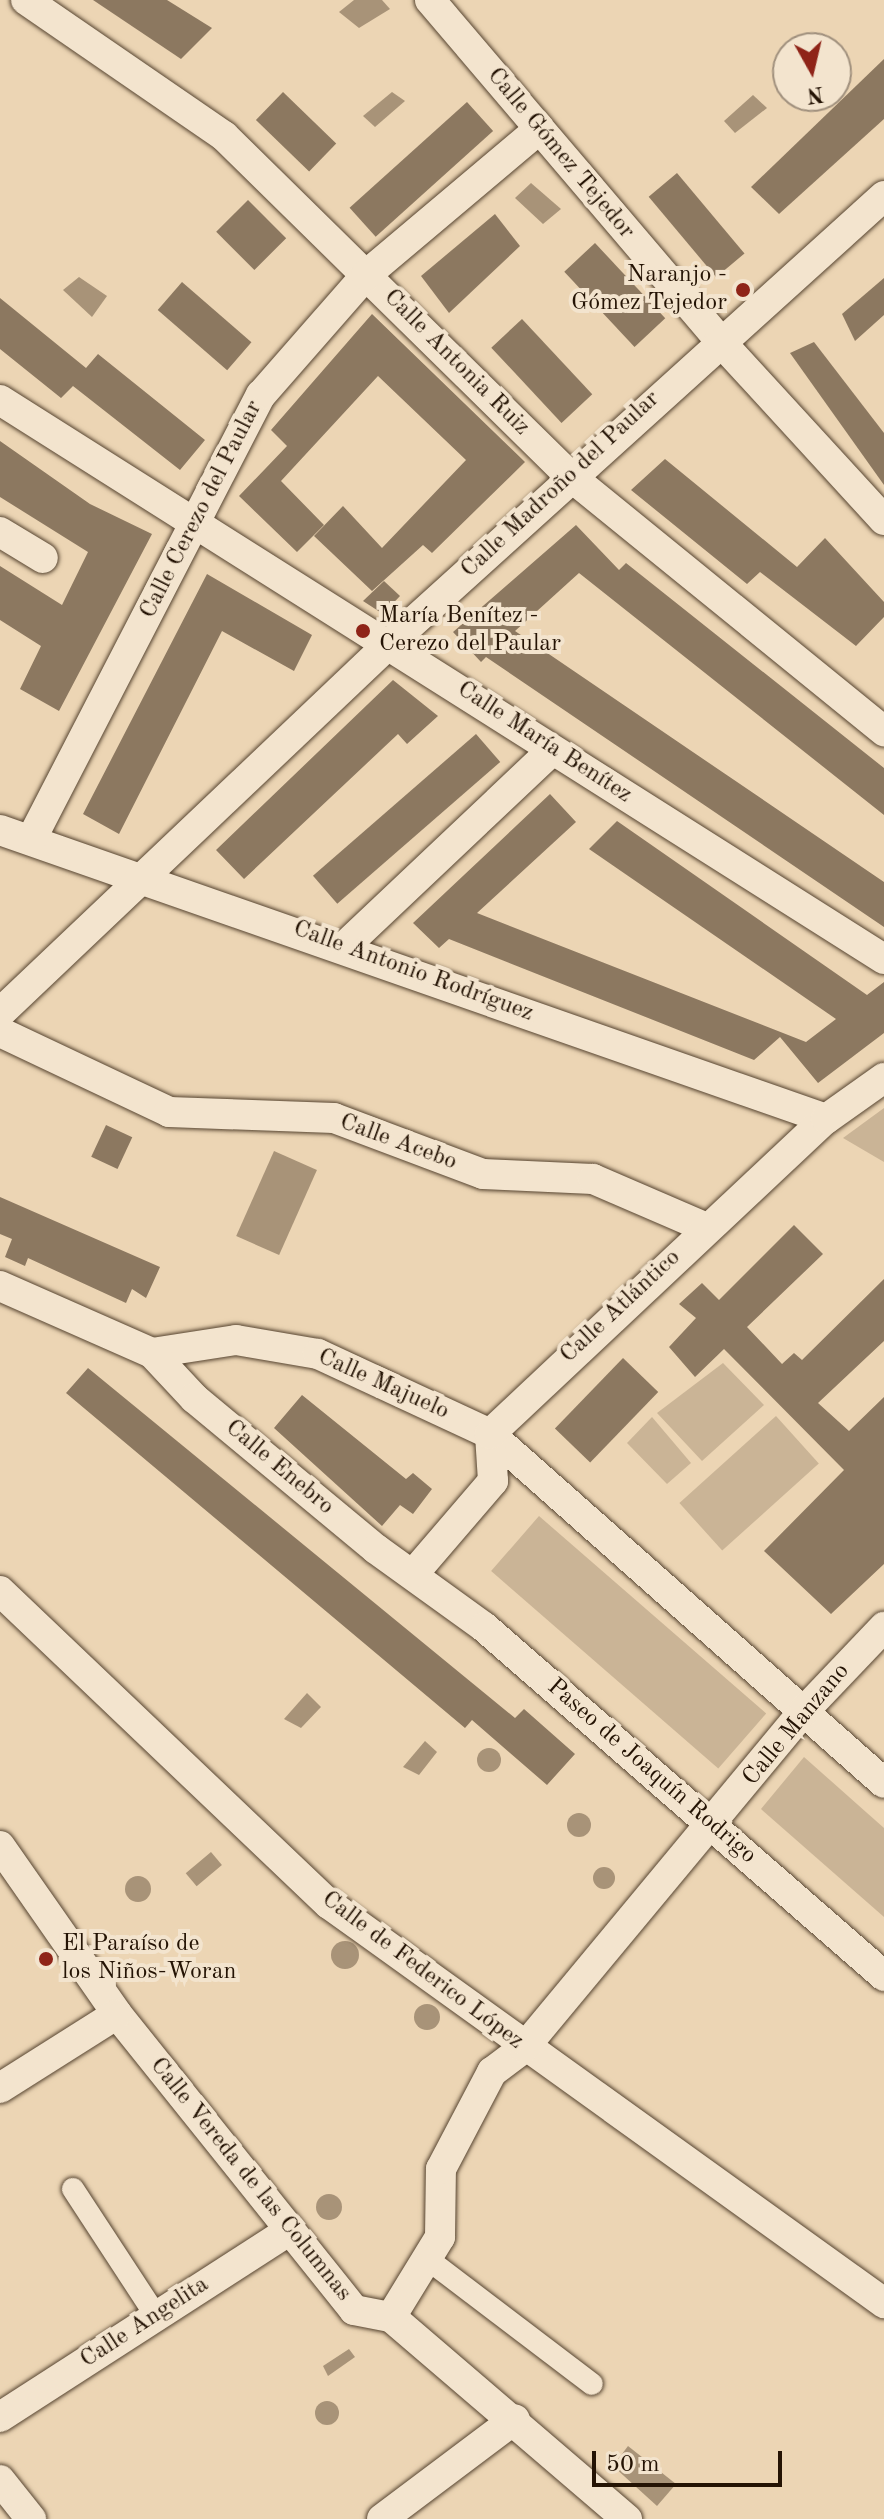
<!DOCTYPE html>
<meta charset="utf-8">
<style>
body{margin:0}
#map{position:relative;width:884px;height:2519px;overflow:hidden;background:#ecd5b4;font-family:"Old Standard TT",serif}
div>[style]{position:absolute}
.green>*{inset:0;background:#cab496;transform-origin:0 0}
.water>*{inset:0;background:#a89378;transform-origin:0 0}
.round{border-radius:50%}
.building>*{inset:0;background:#8c7860;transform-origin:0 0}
.roads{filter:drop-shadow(0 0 2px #564430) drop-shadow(0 0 2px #564430)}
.pedestrian>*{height:22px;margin:-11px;padding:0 11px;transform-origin:11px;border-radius:11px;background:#f3e4ce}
.minor>*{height:30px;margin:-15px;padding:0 15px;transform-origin:15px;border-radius:15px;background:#f3e4ce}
.dots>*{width:22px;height:22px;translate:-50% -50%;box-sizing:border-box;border:4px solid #f3e4ce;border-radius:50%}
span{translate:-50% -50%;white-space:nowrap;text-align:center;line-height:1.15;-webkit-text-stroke:8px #f3e4ce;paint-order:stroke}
.street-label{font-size:24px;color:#241304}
.poi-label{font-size:24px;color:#241304}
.right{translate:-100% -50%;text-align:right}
.left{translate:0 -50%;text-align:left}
.north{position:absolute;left:772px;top:32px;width:80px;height:80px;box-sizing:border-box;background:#f3e4ce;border:2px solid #a0907d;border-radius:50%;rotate:172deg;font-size:22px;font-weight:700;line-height:32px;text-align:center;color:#241304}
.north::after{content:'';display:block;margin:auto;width:28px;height:36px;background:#8f2418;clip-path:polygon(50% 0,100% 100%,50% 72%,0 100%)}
.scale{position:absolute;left:592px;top:2451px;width:190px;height:36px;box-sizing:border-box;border:4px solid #241304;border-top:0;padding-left:10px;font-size:24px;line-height:28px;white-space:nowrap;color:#241304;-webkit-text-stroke:6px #f3e4ce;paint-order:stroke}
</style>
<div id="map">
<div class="green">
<div style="clip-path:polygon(884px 1108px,884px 1162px,843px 1138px)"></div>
<div style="clip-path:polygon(723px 1363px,764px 1405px,702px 1461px,657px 1413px)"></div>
<div style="left:776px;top:1416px;width:64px;height:130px;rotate:48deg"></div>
<div style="clip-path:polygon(652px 1417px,691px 1463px,667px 1484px,627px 1443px)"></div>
<div style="left:539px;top:1516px;width:301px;height:73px;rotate:41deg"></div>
<div style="clip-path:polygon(804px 1757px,884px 1828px,884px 1917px,761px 1809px)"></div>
</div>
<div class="water">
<div style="clip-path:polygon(354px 0,382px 0,390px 9px,359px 28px,339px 12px)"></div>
<div style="clip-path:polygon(392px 92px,405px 101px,375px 127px,363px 116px)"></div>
<div style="clip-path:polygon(753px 95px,767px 108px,735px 133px,724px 121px)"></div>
<div style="clip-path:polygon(531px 183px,561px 209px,543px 224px,515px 198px)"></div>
<div style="clip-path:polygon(79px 277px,107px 296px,92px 317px,63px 290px)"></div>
<div style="left:274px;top:1151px;width:47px;height:93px;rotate:24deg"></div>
<div style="clip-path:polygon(307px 1693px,321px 1707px,301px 1728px,284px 1719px)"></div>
<div style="clip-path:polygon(425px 1741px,437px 1752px,419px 1775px,403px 1767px)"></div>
<div class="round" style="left:477px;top:1748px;width:24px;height:24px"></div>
<div class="round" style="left:567px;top:1813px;width:24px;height:24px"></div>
<div style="left:211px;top:1852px;width:17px;height:33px;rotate:50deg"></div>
<div class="round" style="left:593px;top:1867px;width:22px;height:22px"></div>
<div class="round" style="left:125px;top:1876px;width:26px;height:26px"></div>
<div class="round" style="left:331px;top:1941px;width:28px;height:28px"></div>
<div class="round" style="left:414px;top:2004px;width:26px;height:26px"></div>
<div class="round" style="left:316px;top:2194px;width:26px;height:26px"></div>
<div style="clip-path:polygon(349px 2349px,355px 2357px,328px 2376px,323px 2366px)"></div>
<div class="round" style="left:315px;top:2401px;width:24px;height:24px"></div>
<div style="clip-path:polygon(628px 2446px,676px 2484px,657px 2506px,613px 2466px)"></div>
</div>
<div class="building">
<div style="clip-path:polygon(93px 0,167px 0,212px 28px,181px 59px)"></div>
<div style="clip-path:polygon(884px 59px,884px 119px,779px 214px,751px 187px)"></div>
<div style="left:283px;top:92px;width:74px;height:39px;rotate:44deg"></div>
<div style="left:467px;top:102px;width:39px;height:158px;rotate:48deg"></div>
<div style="left:677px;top:173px;width:105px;height:37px;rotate:50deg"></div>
<div style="left:248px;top:200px;width:54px;height:45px;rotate:45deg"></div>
<div style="clip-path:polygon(495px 214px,520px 246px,449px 313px,421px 276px)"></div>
<div style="left:595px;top:243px;width:103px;height:42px;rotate:47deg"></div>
<div style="clip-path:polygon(884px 278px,884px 315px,855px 341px,842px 314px)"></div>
<div style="left:182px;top:282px;width:92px;height:37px;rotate:41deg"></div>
<div style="clip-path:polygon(0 298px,86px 368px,98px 354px,205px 440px,180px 470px,73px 386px,61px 398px,0 349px)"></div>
<div style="clip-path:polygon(372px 314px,525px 462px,432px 553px,423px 545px,372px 591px,314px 536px,343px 506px,382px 548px,466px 460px,378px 376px,281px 481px,324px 525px,297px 552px,239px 496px,287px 446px,271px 430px)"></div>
<div style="left:522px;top:319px;width:103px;height:42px;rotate:47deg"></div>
<div style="clip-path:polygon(814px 342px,884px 433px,884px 485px,790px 353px)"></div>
<div style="clip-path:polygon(0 441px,90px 504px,152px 534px,59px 711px,20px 689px,41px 646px,0 620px,0 566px,62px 605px,88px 552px,0 497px)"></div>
<div style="clip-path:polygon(665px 459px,797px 567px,825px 538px,884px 602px,884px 617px,856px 646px,760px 572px,747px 584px,631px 490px)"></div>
<div style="clip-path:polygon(576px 525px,619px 570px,626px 563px,884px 768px,884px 815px,579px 573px,515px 631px,884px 882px,884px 927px,486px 657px,481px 662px,453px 632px)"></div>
<div style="clip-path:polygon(207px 574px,312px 635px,294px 671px,222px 631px,119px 834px,83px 814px)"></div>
<div style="clip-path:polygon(384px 581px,400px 596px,383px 614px,363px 601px)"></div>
<div style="clip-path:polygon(393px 680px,438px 716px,407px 744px,398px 734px,244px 879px,216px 850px)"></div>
<div style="left:476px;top:734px;width:37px;height:216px;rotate:49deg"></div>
<div style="clip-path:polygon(550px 794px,576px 822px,477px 913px,806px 1042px,836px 1019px,589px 849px,617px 821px,867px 995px,884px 982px,884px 1033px,818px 1083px,780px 1037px,754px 1060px,449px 939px,439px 948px,413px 923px)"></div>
<div style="left:106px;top:1125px;width:29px;height:35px;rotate:25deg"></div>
<div style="clip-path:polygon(0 1197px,160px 1267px,146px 1298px,132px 1289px,126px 1303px,28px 1258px,25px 1266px,5px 1257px,12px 1239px,0 1234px)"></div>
<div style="clip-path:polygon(794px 1225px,823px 1254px,747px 1327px,782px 1364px,794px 1353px,802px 1360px,884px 1279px,884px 1341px,818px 1403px,849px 1431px,884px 1397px,884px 1564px,831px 1614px,764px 1551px,844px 1470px,724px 1349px,695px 1377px,669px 1347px,696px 1318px,679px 1304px,702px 1283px,719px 1300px)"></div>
<div style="left:623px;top:1358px;width:49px;height:98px;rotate:44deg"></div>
<div style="clip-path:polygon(88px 1368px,515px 1718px,524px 1709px,575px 1754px,547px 1785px,472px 1720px,465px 1728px,66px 1393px)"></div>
<div style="clip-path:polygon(302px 1395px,406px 1479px,413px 1473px,432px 1489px,413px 1514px,400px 1505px,382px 1526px,274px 1428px)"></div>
</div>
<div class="roads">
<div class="pedestrian">
<div style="left:73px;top:2189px;width:152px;rotate:56.8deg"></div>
<div style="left:426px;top:2258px;width:208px;rotate:37.2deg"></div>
</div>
<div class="minor">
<div style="left:26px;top:0;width:240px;rotate:34.5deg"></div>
<div style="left:224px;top:136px;width:485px;rotate:44.5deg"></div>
<div style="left:570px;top:476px;width:405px;rotate:39.1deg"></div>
<div style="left:430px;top:0;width:446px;rotate:49.6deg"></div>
<div style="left:719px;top:340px;width:244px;rotate:47.5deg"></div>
<div style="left:0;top:400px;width:1046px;rotate:32.31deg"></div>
<div style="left:0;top:532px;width:50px;rotate:31.2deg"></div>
<div style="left:0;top:830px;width:875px;rotate:19.28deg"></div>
<div style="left:32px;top:838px;width:499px;rotate:-62.7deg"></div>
<div style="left:261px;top:395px;width:159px;rotate:-48.8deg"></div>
<div style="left:366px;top:275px;width:225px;rotate:-40.1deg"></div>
<div style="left:344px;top:947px;width:286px;rotate:-43.4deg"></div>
<div style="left:0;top:1013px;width:539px;rotate:-43.5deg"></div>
<div style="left:391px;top:642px;width:665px;rotate:-42.13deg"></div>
<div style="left:0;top:1032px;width:187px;rotate:25.3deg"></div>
<div style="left:169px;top:1112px;width:165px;rotate:2.1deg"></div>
<div style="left:334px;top:1118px;width:159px;rotate:20.6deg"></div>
<div style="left:483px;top:1174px;width:110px;rotate:2.6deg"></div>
<div style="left:593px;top:1179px;width:124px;rotate:23.3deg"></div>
<div style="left:0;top:1286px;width:166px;rotate:23.8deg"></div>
<div style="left:152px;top:1353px;width:85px;rotate:-8.8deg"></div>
<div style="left:236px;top:1340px;width:83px;rotate:9.7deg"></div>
<div style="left:318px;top:1354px;width:190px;rotate:24.9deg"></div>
<div style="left:490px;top:1434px;width:526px;rotate:41.53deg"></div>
<div style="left:152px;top:1353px;width:62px;rotate:47deg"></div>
<div style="left:194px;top:1398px;width:236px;rotate:39.7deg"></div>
<div style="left:376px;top:1549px;width:133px;rotate:35.8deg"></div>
<div style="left:484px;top:1627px;width:531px;rotate:41.1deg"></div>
<div style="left:415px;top:1572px;width:120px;rotate:-49.4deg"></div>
<div style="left:493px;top:1481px;width:47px;rotate:-93.7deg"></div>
<div style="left:490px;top:1434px;width:461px;rotate:-43.2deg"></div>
<div style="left:826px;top:1119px;width:71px;rotate:-35.3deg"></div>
<div style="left:0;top:1591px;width:454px;rotate:43.6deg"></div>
<div style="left:329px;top:1904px;width:684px;rotate:35.71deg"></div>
<div style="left:0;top:1846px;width:205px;rotate:55.1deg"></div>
<div style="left:117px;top:2014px;width:379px;rotate:51.3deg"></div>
<div style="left:354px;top:2310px;width:38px;rotate:11deg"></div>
<div style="left:391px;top:2317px;width:311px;rotate:40.6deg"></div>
<div style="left:0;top:2088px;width:138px;rotate:-32.3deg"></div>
<div style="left:391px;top:2317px;width:94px;rotate:-58.5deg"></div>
<div style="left:440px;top:2237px;width:68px;rotate:-89.2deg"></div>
<div style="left:441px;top:2169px;width:110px;rotate:-62.3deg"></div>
<div style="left:492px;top:2072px;width:40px;rotate:-37deg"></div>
<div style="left:524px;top:2048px;width:440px;rotate:-50.3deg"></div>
<div style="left:805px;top:1710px;width:115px;rotate:-46.4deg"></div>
<div style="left:0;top:2417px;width:345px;rotate:-32.8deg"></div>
<div style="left:0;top:2480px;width:50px;rotate:51.5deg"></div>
<div style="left:382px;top:2519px;width:166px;rotate:-36.9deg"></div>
</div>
</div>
<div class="dots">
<div style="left:743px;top:290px;background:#8f2418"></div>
<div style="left:363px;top:631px;background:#8f2418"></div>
<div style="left:46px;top:1959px;background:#8f2418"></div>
</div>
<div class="street-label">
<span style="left:560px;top:154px;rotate:50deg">Calle Gómez Tejedor</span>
<span style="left:456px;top:363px;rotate:45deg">Calle Antonia Ruiz</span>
<span style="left:561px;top:485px;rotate:-43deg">Calle Madroño del Paular</span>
<span style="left:202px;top:510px;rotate:-63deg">Calle Cerezo del Paular</span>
<span style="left:544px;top:743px;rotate:33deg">Calle María Benítez</span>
<span style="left:413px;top:972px;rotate:20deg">Calle Antonio Rodríguez</span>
<span style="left:398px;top:1143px;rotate:20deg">Calle Acebo</span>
<span style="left:621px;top:1307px;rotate:-43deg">Calle Atlántico</span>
<span style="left:383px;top:1385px;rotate:24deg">Calle Majuelo</span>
<span style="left:279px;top:1468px;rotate:40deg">Calle Enebro</span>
<span style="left:797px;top:1725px;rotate:-50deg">Calle Manzano</span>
<span style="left:651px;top:1772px;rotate:41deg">Paseo de Joaquín Rodrigo</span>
<span style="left:422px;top:1971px;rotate:37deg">Calle de Federico López</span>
<span style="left:250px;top:2180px;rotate:51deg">Calle Vereda de las Columnas</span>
<span style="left:145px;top:2323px;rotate:-33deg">Calle Angelita</span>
</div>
<div class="poi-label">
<span class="right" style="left:727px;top:290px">Naranjo -<br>Gómez Tejedor</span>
<span class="left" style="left:379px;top:631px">María Benítez -<br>Cerezo del Paular</span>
<span class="left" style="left:62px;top:1959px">El Paraíso de<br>los Niños-Woran</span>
</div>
<div class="north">N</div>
<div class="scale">50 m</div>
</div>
